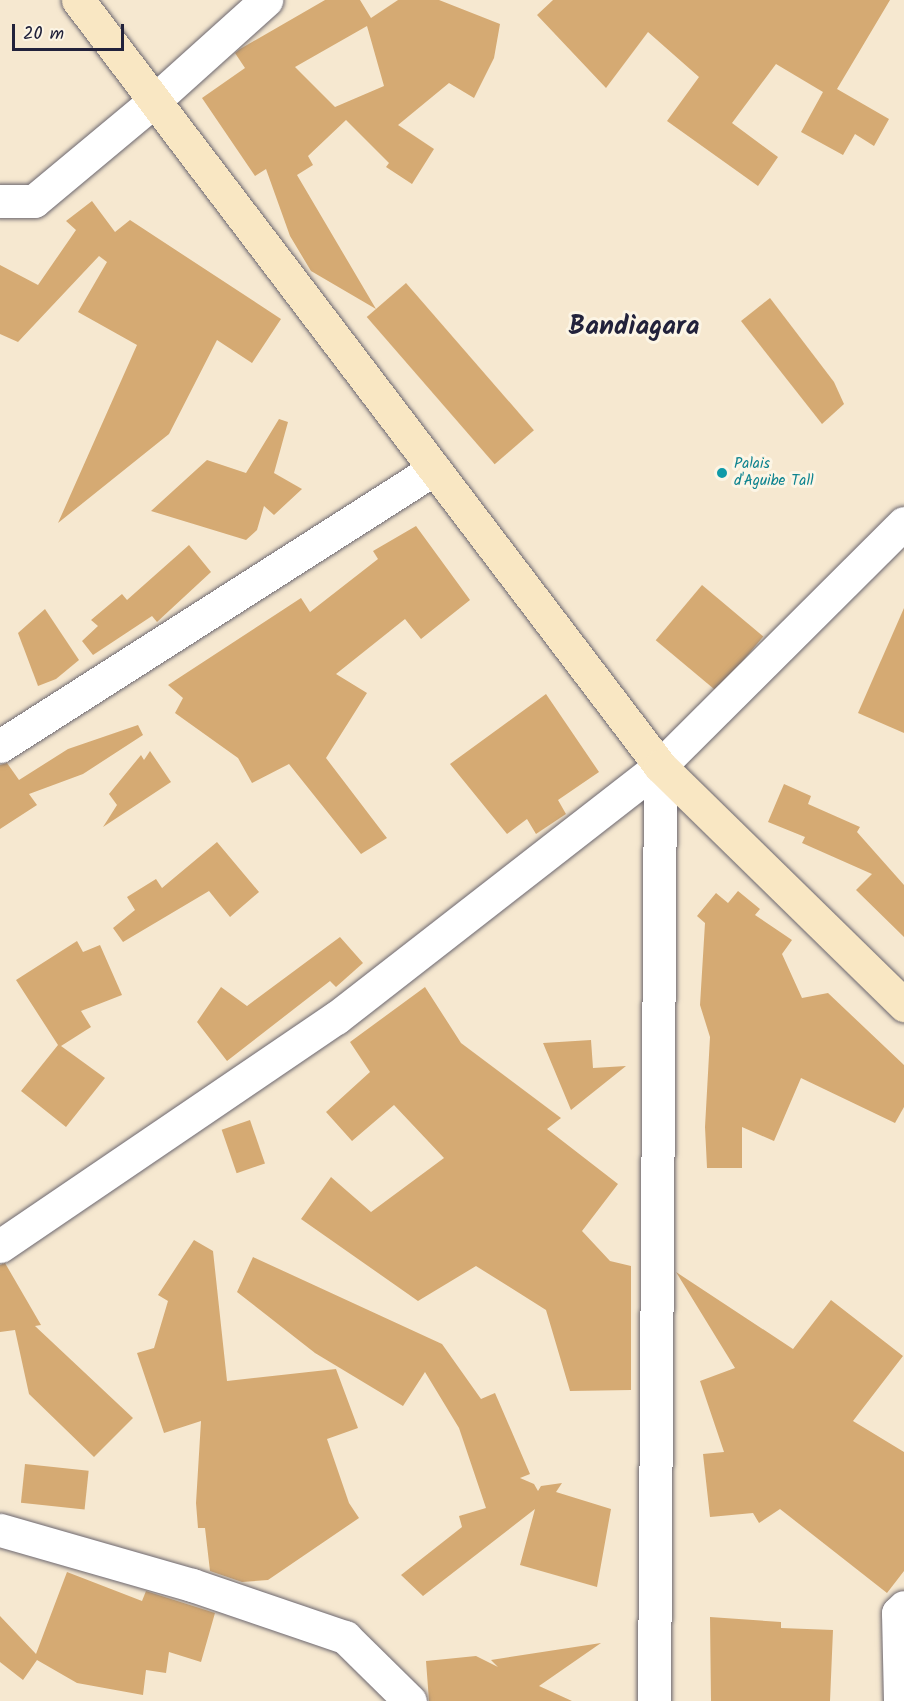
<!DOCTYPE html>
<style>
body{margin:0}
#map{position:relative;width:904px;height:1701px;overflow:hidden;background:#f6e8d0;font-family:Kalam,sans-serif}
div>[style]{position:absolute}
.building>*{inset:0;background:#d5aa73;transform-origin:0 0}
.roads{filter:drop-shadow(0 0 2px #6c676f) drop-shadow(0 0 2px #6c676f)}
.minor>*{height:33px;margin:-16.5px;padding:0 16.5px;transform-origin:16.5px;border-radius:16.5px;background:#fff}
.secondary>*{height:33px;margin:-16.5px;padding:0 16.5px;transform-origin:16.5px;border-radius:16.5px;background:#f9e7c3}
.dots>*{width:16px;height:16px;translate:-50% -50%;box-sizing:border-box;border:3px solid #fcf5e5;border-radius:50%}
span{translate:-50% -50%;white-space:nowrap;text-align:center;line-height:1.15;-webkit-text-stroke:6px #fcf5e5;paint-order:stroke}
.culture-label{font-size:15px;color:#0d838f}
.left{translate:0 -50%;text-align:left}
.town-label{font-size:27px;color:#22223b;font-weight:700}
.scale{position:absolute;left:12px;top:24px;width:112px;height:27px;box-sizing:border-box;border:3px solid #22223b;border-top:0;padding-left:8px;font-size:18px;line-height:21px;white-space:nowrap;color:#22223b;-webkit-text-stroke:4px #fcf5e5;paint-order:stroke}
</style>
<div id="map">
<div class="building">
<div style="clip-path:polygon(evenodd,325px 0,360px 0,371px 18px,398px 0,439px 0,500px 24px,494px 58px,474px 98px,449px 83px,398px 125px,434px 149px,412px 184px,386px 167px,389px 163px,346px 120px,308px 156px,313px 165px,297px 175px,376px 309px,311px 271px,290px 236px,266px 169px,255px 176px,202px 98px,245px 68px,235px 53px,240px 49px,325px 0,367px 26px,384px 86px,335px 107px,295px 67px,367px 26px)"></div>
<div style="clip-path:polygon(553px 0,890px 0,837px 89px,889px 119px,874px 146px,855px 134px,843px 155px,801px 132px,823px 92px,776px 64px,732px 123px,778px 157px,758px 186px,667px 121px,699px 77px,648px 32px,606px 88px,537px 15px)"></div>
<div style="clip-path:polygon(92px 201px,115px 232px,130px 220px,281px 319px,252px 363px,217px 340px,169px 434px,58px 523px,137px 345px,78px 312px,107px 262px,99px 256px,18px 342px,0 334px,0 265px,38px 285px,76px 230px,66px 221px)"></div>
<div style="left:406px;top:283px;width:195px;height:52px;rotate:49deg"></div>
<div style="clip-path:polygon(770px 298px,834px 382px,844px 404px,822px 424px,741px 321px)"></div>
<div style="clip-path:polygon(279px 419px,288px 422px,274px 473px,302px 489px,274px 515px,264px 506px,257px 530px,246px 540px,151px 511px,207px 460px,246px 473px)"></div>
<div style="clip-path:polygon(416px 526px,470px 600px,421px 639px,405px 619px,336px 674px,367px 693px,326px 758px,387px 838px,361px 854px,289px 764px,252px 783px,238px 758px,175px 713px,183px 698px,168px 685px,301px 598px,310px 612px,378px 559px,373px 551px)"></div>
<div style="clip-path:polygon(189px 545px,211px 572px,157px 622px,152px 616px,93px 655px,82px 641px,98px 626px,91px 620px,122px 594px,127px 600px)"></div>
<div style="left:702px;top:585px;width:80px;height:72px;rotate:40deg"></div>
<div style="clip-path:polygon(904px 608px,904px 733px,858px 713px)"></div>
<div style="clip-path:polygon(45px 609px,79px 660px,56px 679px,38px 686px,18px 633px)"></div>
<div style="clip-path:polygon(546px 694px,599px 772px,558px 800px,566px 814px,536px 834px,527px 819px,507px 834px,450px 764px)"></div>
<div style="clip-path:polygon(138px 725px,143px 735px,83px 774px,29px 794px,37px 805px,0 829px,0 765px,7px 763px,19px 780px,68px 749px)"></div>
<div style="clip-path:polygon(150px 751px,171px 782px,103px 827px,117px 805px,109px 794px,141px 755px,144px 760px)"></div>
<div style="clip-path:polygon(784px 784px,811px 796px,808px 804px,860px 827px,857px 832px,904px 885px,904px 937px,856px 890px,872px 874px,802px 843px,805px 837px,768px 822px)"></div>
<div style="clip-path:polygon(217px 842px,259px 892px,230px 917px,209px 891px,123px 942px,113px 928px,135px 910px,127px 897px,156px 879px,162px 888px)"></div>
<div style="clip-path:polygon(738px 891px,760px 909px,755px 915px,792px 940px,782px 954px,802px 998px,828px 993px,904px 1065px,904px 1107px,895px 1123px,801px 1078px,774px 1141px,742px 1127px,742px 1168px,707px 1168px,705px 1127px,710px 1037px,700px 1005px,705px 923px,697px 916px,716px 893px,728px 903px)"></div>
<div style="clip-path:polygon(340px 937px,363px 963px,336px 987px,330px 981px,227px 1061px,197px 1022px,221px 987px,247px 1006px)"></div>
<div style="clip-path:polygon(77px 941px,83px 952px,100px 945px,122px 995px,81px 1011px,91px 1027px,61px 1046px,105px 1078px,66px 1127px,21px 1091px,58px 1045px,16px 980px)"></div>
<div style="clip-path:polygon(425px 987px,461px 1043px,561px 1118px,547px 1129px,618px 1184px,582px 1231px,610px 1261px,631px 1266px,631px 1390px,570px 1391px,546px 1310px,476px 1266px,418px 1301px,301px 1219px,331px 1177px,371px 1212px,444px 1158px,394px 1105px,352px 1141px,326px 1112px,370px 1072px,350px 1042px)"></div>
<div style="clip-path:polygon(591px 1040px,593px 1068px,626px 1066px,571px 1110px,543px 1043px)"></div>
<div style="left:250px;top:1120px;width:46px;height:30px;rotate:71deg"></div>
<div style="clip-path:polygon(194px 1240px,213px 1251px,227px 1381px,336px 1369px,358px 1428px,327px 1439px,349px 1503px,359px 1518px,268px 1580px,242px 1582px,210px 1571px,205px 1528px,198px 1528px,196px 1503px,201px 1421px,164px 1433px,137px 1353px,154px 1348px,168px 1301px,158px 1295px)"></div>
<div style="clip-path:polygon(253px 1257px,442px 1344px,481px 1399px,495px 1393px,530px 1474px,520px 1478px,534px 1484px,538px 1491px,541px 1486px,562px 1483px,556px 1492px,611px 1509px,597px 1587px,520px 1565px,535px 1509px,423px 1596px,401px 1575px,462px 1527px,459px 1516px,486px 1508px,459px 1428px,425px 1372px,403px 1406px,315px 1353px,237px 1292px)"></div>
<div style="clip-path:polygon(5px 1263px,41px 1325px,35px 1326px,133px 1418px,94px 1457px,29px 1394px,15px 1330px,0 1332px,0 1265px)"></div>
<div style="clip-path:polygon(676px 1272px,793px 1349px,831px 1300px,903px 1356px,853px 1421px,904px 1452px,904px 1571px,887px 1593px,780px 1509px,759px 1523px,753px 1513px,710px 1517px,703px 1454px,724px 1452px,700px 1381px,735px 1368px)"></div>
<div style="left:25px;top:1464px;width:64px;height:39px;rotate:6deg"></div>
<div style="clip-path:polygon(67px 1572px,142px 1601px,146px 1591px,215px 1613px,201px 1662px,169px 1652px,166px 1673px,146px 1670px,143px 1695px,77px 1683px,37px 1660px,23px 1680px,0 1662px,0 1616px,36px 1654px)"></div>
<div style="clip-path:polygon(710px 1617px,781px 1622px,781px 1628px,833px 1630px,830px 1701px,711px 1701px)"></div>
<div style="clip-path:polygon(601px 1643px,539px 1686px,572px 1701px,429px 1701px,426px 1661px,476px 1656px,498px 1667px,491px 1660px)"></div>
</div>
<div class="roads">
<div class="minor">
<div style="left:0;top:201px;width:34px"></div>
<div style="left:34px;top:201px;width:156px;rotate:-39.8deg"></div>
<div style="left:154px;top:101px;width:151px;rotate:-42deg"></div>
<div style="left:0;top:746px;width:515px;rotate:-32.55deg"></div>
<div style="left:0;top:1246px;width:406px;rotate:-34.2deg"></div>
<div style="left:336px;top:1018px;width:410px;rotate:-37.9deg"></div>
<div style="left:660px;top:766px;width:344px;rotate:-44.9deg"></div>
<div style="left:0;top:1530px;width:200px;rotate:16deg"></div>
<div style="left:192px;top:1585px;width:162px;rotate:18.8deg"></div>
<div style="left:345px;top:1637px;width:91px;rotate:44.6deg"></div>
<div style="left:654px;top:1701px;width:935px;rotate:-89.63deg"></div>
<div style="left:900px;top:1701px;width:88px;rotate:-91.3deg"></div>
<div style="left:898px;top:1613px;width:8px;rotate:-45deg"></div>
</div>
<div class="secondary">
<div style="left:78px;top:0;width:962px;rotate:52.77deg"></div>
<div style="left:660px;top:766px;width:342px;rotate:44.4deg"></div>
</div>
</div>
<div class="dots">
<div style="left:722px;top:473px;background:#0f9aa8"></div>
</div>
<div class="culture-label">
<span class="left" style="left:734px;top:473px">Palais<br>d'Aguibe Tall</span>
</div>
<div class="town-label">
<span style="left:634px;top:327px">Bandiagara</span>
</div>
<div class="scale">20 m</div>
</div>
